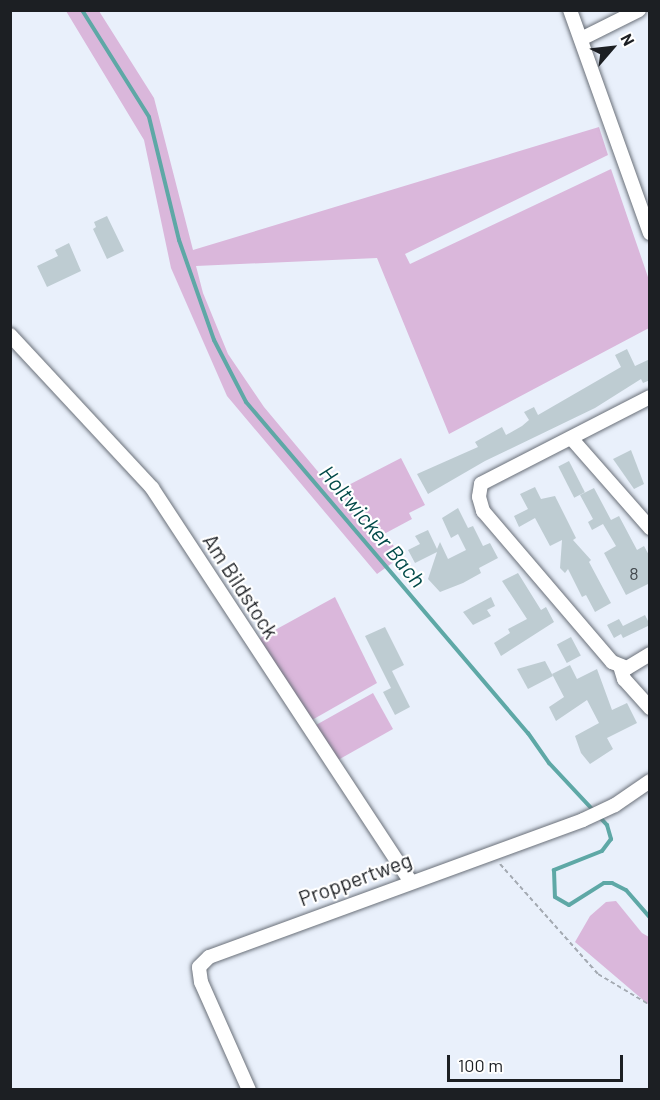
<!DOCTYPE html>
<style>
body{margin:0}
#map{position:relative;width:660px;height:1100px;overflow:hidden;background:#e9f0fb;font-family:Barlow,sans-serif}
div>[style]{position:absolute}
.green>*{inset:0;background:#dab7db}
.stream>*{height:4px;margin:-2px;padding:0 2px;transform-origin:2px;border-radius:2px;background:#5ea8a6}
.building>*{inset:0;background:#beccd2;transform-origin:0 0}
.path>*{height:2px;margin-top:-1px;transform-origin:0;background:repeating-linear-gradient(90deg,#a4aab2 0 4.5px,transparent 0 7.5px)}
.roads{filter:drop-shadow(0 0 2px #6a7079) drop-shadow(0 0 2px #6a7079)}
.minor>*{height:14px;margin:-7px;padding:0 7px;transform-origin:7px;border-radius:7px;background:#fff}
span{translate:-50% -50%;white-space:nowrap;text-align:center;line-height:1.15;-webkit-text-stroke:4.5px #fff;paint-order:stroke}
.number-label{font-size:18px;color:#444a4f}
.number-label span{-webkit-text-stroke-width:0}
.street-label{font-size:21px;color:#1c1f23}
.water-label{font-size:22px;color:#024a49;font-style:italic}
.frame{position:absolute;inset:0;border:12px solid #1c1f23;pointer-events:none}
.north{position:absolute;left:582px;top:18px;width:60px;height:60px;-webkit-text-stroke:4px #fff;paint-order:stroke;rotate:62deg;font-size:16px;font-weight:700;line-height:24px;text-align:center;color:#1c1f23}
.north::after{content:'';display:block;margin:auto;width:21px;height:27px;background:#1c1f23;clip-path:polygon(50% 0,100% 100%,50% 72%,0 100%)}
.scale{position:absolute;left:447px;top:1055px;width:176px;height:27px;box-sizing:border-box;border:3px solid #1c1f23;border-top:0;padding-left:8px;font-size:18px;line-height:21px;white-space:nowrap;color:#1c1f23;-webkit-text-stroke:4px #fff;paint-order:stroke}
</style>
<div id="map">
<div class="green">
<div style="clip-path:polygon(66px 11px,99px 11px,154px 98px,193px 250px,599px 127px,608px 155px,405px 254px,410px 264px,611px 169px,649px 280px,649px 328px,449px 434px,377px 258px,196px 266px,203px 293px,228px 354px,264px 407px,335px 492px,401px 458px,425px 505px,409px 513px,412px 519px,384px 534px,402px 556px,377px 574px,227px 396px,171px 268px,144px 140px)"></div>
<div style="clip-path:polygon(335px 597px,377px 683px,312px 720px,255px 641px)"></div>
<div style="clip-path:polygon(373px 693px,393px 729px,338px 760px,314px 732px,316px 725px)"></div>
<div style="clip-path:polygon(616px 901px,642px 933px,649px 937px,649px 1005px,575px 942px,590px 916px,606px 902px)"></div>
</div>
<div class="stream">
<div style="left:82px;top:10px;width:126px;rotate:57.9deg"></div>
<div style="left:149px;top:117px;width:127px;rotate:76.3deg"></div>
<div style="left:179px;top:240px;width:106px;rotate:70.7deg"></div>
<div style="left:214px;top:340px;width:70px;rotate:62.7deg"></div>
<div style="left:246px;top:402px;width:435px;rotate:49.6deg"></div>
<div style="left:528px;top:733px;width:37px;rotate:55deg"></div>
<div style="left:549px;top:763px;width:85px;rotate:46.9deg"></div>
<div style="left:607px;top:825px;width:15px;rotate:74deg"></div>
<div style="left:611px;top:839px;width:15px;rotate:127deg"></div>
<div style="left:602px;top:851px;width:52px;rotate:158.4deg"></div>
<div style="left:554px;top:870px;width:27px;rotate:88deg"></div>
<div style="left:555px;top:897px;width:16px;rotate:30deg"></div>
<div style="left:569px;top:905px;width:41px;rotate:-32.2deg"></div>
<div style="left:604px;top:883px;width:8px"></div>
<div style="left:612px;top:883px;width:16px;rotate:27deg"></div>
<div style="left:626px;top:890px;width:37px;rotate:49deg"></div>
</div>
<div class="building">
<div style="clip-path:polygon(107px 216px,124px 251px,107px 259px,93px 229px,96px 227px,94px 222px)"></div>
<div style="clip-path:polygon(69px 243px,81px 271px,47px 287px,37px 266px,58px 256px,55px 250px)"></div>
<div style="clip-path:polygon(627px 349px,635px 366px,650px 359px,650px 380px,643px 383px,641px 379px,595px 408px,485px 461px,428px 494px,417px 474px,478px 447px,475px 442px,502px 427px,506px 435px,522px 426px,529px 420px,524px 412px,534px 407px,538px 415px,621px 367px,615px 355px)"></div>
<div style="clip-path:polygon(631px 450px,644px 484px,634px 489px,613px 459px)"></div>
<div style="left:569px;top:461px;width:35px;height:12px;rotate:63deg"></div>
<div style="clip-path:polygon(535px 487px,541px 499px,555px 496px,576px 538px,573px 540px,591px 560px,589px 562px,611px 603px,595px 612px,586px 595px,582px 597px,568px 569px,565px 573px,560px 568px,562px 540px,550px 546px,535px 518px,519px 527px,514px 516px,528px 509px,520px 494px)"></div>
<div style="clip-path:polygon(594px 488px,611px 520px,619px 516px,637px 550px,644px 546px,650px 557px,650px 583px,626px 595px,604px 553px,616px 546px,603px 524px,592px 530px,588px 522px,593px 519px,580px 495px)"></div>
<div style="clip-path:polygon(458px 508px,468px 528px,473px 526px,483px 546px,490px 543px,498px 558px,479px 568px,481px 573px,463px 583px,440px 592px,428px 579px,437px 552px,415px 563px,408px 550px,420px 544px,415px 536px,428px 530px,437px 549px,440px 542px,448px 559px,466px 550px,458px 534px,451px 538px,442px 518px)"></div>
<div style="clip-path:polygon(518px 573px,541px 610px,546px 607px,554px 622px,501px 656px,494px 643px,510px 633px,508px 629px,527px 619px,502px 581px)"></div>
<div style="clip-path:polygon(491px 597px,495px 606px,487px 610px,491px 616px,473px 625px,463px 612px)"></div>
<div style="clip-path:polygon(645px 615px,650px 625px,623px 638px,621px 634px,614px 638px,607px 625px,619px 619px,623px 626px)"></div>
<div style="clip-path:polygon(385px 627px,404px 665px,392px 671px,410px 707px,395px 715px,383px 692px,391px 688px,365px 636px)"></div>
<div style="left:571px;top:637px;width:21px;height:16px;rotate:62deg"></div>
<div style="clip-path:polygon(545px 661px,553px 676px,528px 689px,517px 669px)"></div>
<div style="clip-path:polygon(570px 665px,577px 679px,597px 669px,612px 710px,627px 703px,637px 723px,607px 738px,613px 749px,590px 764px,581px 753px,575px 736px,599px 723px,587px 700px,556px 721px,549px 707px,564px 697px,552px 674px)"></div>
</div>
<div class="path">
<div style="left:500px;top:864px;width:147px;rotate:48.3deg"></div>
<div style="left:598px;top:974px;width:61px;rotate:30.8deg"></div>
</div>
<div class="roads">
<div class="minor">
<div style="left:570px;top:10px;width:237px;rotate:70.3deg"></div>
<div style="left:581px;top:39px;width:65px;rotate:-26.6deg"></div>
<div style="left:10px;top:335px;width:209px;rotate:47.1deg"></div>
<div style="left:152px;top:488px;width:470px;rotate:56.7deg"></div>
<div style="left:650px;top:397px;width:190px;rotate:152.8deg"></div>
<div style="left:481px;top:484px;width:13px;rotate:99deg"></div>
<div style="left:479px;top:497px;width:15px;rotate:74deg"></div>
<div style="left:483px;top:511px;width:199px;rotate:49.5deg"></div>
<div style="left:612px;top:662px;width:16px;rotate:22deg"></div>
<div style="left:627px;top:668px;width:27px;rotate:-31deg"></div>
<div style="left:571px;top:438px;width:120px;rotate:48.7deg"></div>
<div style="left:620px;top:666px;width:14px;rotate:73deg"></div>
<div style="left:624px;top:679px;width:39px;rotate:48deg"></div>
<div style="left:249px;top:1090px;width:118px;rotate:-114deg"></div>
<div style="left:201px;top:982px;width:15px;rotate:-98deg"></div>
<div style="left:199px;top:967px;width:14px;rotate:-45deg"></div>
<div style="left:209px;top:957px;width:398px;rotate:-20.1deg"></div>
<div style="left:583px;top:820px;width:35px;rotate:-25deg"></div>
<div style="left:615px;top:805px;width:42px;rotate:-34.4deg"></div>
</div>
</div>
<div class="number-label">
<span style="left:634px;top:573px">8</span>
</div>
<div class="street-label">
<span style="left:241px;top:586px;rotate:57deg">Am Bildstock</span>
<span style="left:355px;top:879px;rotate:-20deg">Proppertweg</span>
</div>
<div class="water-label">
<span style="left:373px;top:526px;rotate:50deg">Holtwicker Bach</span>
</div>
<div class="frame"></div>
<div class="north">N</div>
<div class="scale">100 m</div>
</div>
